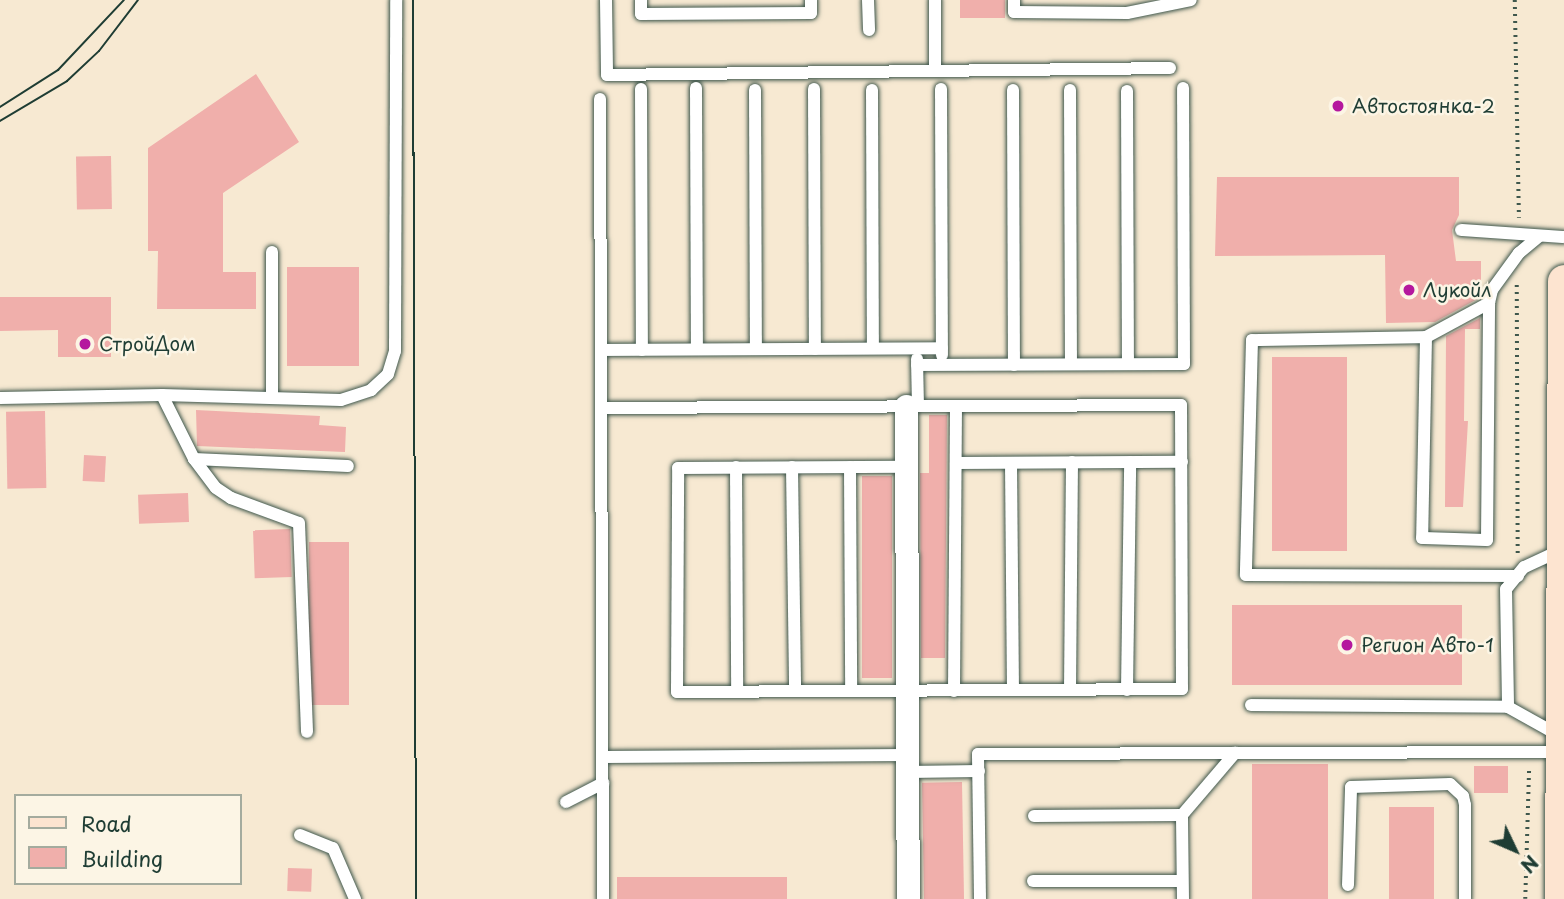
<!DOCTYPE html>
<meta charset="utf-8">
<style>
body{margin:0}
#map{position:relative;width:1564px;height:899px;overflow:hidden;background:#f7e9d2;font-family:"Playpen Sans",sans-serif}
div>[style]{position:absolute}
.building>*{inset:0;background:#f0afab;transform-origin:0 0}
.path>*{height:3.5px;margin-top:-1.75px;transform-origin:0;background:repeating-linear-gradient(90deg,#3f574c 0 2px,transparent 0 7px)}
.roads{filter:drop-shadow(0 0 2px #3f574c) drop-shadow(0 0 2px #3f574c)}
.lane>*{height:12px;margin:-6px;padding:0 6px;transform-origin:6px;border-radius:6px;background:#fff}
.street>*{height:23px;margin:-11.5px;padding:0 11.5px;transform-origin:11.5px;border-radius:11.5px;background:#fff}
.secondary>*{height:33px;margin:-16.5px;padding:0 16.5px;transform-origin:16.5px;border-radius:16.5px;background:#fde4d0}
.tram>*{height:2px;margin:-1px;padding:0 1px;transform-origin:1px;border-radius:1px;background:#1f3d34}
.dots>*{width:19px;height:19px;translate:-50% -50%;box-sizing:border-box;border:4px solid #fcf5e5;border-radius:50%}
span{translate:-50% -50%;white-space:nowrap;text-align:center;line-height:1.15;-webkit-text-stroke:5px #fcf5e5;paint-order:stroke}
.poi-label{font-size:19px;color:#1f3d34}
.left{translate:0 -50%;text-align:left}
.legend{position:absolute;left:14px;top:794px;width:228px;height:91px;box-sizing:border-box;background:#fcf5e5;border:2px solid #a4ab9e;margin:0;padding:9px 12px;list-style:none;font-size:21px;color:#1f3d34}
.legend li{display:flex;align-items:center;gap:14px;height:35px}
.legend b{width:35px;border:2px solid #a4ab9e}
.north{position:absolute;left:1480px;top:815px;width:70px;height:70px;-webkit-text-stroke:5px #fcf5e5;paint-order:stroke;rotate:134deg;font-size:19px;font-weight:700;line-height:28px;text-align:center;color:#1f3d34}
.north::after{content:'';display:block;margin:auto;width:24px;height:32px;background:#1f3d34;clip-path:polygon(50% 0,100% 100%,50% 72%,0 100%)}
</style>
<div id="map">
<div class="building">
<div style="left:960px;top:0;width:45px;height:18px"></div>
<div style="clip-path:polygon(256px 74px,299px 142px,223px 193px,223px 272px,256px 272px,256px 309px,157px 309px,158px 251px,148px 251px,148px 148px)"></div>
<div style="left:111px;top:156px;width:53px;height:35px;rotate:89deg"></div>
<div style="clip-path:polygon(1217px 177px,1459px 177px,1459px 215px,1452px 230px,1456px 261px,1481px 261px,1481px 297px,1435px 322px,1386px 323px,1385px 255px,1215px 256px)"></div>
<div style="left:287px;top:267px;width:72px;height:99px"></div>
<div style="clip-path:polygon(0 297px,111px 297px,111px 357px,58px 357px,58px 330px,0 331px)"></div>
<div style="clip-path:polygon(1480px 318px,1480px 329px,1465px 329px,1464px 421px,1468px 421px,1463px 507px,1445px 507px,1446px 336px)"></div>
<div style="left:1347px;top:357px;width:194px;height:75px;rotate:90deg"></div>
<div style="clip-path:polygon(196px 410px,320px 416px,319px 425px,346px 427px,345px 452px,197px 446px)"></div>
<div style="left:45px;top:411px;width:77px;height:39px;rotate:89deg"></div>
<div style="clip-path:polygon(929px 415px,947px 415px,945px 658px,921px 658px,920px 473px,929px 473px)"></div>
<div style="left:84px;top:455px;width:22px;height:26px;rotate:3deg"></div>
<div style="left:862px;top:476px;width:30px;height:202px"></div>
<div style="left:188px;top:493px;width:29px;height:50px;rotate:88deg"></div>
<div style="left:290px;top:529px;width:48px;height:37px;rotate:88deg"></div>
<div style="left:309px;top:542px;width:40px;height:163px"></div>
<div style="left:1232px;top:605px;width:230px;height:80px"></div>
<div style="left:1252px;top:764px;width:76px;height:135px"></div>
<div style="left:1508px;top:766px;width:27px;height:34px;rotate:90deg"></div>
<div style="left:962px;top:782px;width:117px;height:40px;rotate:89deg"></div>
<div style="left:1389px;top:807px;width:45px;height:92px"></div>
<div style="left:288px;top:868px;width:24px;height:23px;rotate:2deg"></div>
<div style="left:787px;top:877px;width:22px;height:170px;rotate:90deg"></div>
</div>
<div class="path">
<div style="left:1515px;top:0;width:218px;rotate:88.9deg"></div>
<div style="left:1517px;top:285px;width:269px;rotate:89.8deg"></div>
<div style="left:1525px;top:899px;width:131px;rotate:-88.3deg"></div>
</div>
<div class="roads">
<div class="lane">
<div style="left:606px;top:0;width:75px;rotate:89.2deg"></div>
<div style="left:607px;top:75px;width:563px;rotate:-0.71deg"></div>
<div style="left:641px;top:0;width:14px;rotate:90deg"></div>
<div style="left:641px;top:14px;width:170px;rotate:-0.3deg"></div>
<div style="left:811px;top:13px;width:13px;rotate:-90deg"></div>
<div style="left:868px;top:0;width:30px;rotate:88deg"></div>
<div style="left:935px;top:0;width:71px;rotate:90deg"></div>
<div style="left:1014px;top:0;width:12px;rotate:90deg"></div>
<div style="left:1014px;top:12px;width:113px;rotate:0.5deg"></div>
<div style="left:1127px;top:13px;width:65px;rotate:-11.5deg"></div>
<div style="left:696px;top:88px;width:261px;rotate:89.8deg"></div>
<div style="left:641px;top:89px;width:261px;rotate:89.8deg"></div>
<div style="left:814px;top:89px;width:260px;rotate:89.8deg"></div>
<div style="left:941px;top:89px;width:266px;rotate:89.8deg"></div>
<div style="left:755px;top:90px;width:259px;rotate:89.8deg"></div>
<div style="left:872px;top:90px;width:258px;rotate:89.8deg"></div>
<div style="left:1013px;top:90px;width:275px;rotate:89.8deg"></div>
<div style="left:1070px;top:90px;width:274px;rotate:89.8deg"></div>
<div style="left:1127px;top:91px;width:273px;rotate:89.8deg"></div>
<div style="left:600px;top:99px;width:800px;rotate:89.79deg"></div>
<div style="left:1461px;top:230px;width:103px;rotate:3.9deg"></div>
<div style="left:1489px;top:303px;width:72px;rotate:151.6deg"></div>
<div style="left:1426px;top:337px;width:201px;rotate:91.1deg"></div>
<div style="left:1422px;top:538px;width:65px;rotate:1.8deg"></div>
<div style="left:1487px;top:540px;width:237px;rotate:-89.5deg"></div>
<div style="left:1489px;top:303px;width:13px;rotate:-77deg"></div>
<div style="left:1492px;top:290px;width:46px;rotate:-53.9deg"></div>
<div style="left:1519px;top:253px;width:26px;rotate:-40deg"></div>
<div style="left:1426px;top:337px;width:174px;rotate:179deg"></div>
<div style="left:1252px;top:340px;width:235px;rotate:91.5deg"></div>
<div style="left:1246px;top:575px;width:272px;rotate:0.2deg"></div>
<div style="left:601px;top:350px;width:341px;rotate:-0.3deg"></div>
<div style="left:917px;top:359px;width:47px;rotate:88.8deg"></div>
<div style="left:917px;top:365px;width:267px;rotate:-0.2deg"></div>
<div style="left:1184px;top:364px;width:276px;rotate:-90.2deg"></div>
<div style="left:162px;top:395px;width:72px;rotate:63.4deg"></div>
<div style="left:194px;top:459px;width:154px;rotate:2.6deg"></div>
<div style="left:0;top:398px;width:162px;rotate:-1.1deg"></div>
<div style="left:162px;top:395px;width:179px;rotate:1.6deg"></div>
<div style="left:341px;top:400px;width:32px;rotate:-18deg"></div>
<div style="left:371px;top:390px;width:23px;rotate:-43deg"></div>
<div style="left:388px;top:374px;width:24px;rotate:-73deg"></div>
<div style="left:395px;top:351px;width:351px;rotate:-89.8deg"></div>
<div style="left:272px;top:398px;width:146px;rotate:-90deg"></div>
<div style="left:602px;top:408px;width:579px;rotate:-0.3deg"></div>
<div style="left:1181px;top:405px;width:284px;rotate:89.8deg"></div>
<div style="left:1182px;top:689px;width:505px;rotate:179.66deg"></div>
<div style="left:677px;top:692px;width:224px;rotate:-89.7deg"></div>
<div style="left:678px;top:468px;width:228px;rotate:-0.3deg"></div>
<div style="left:194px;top:459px;width:36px;rotate:53deg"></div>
<div style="left:216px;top:488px;width:18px;rotate:34deg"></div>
<div style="left:231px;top:498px;width:72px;rotate:20.2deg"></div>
<div style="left:299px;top:523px;width:209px;rotate:87.8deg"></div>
<div style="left:956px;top:463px;width:226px;rotate:-0.3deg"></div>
<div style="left:1011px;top:463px;width:227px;rotate:89.5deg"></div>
<div style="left:736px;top:467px;width:225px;rotate:89.7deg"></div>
<div style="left:792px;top:467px;width:224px;rotate:89.2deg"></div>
<div style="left:850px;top:467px;width:224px;rotate:89.7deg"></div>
<div style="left:1559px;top:551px;width:38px;rotate:155deg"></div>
<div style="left:1524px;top:567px;width:28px;rotate:129deg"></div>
<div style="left:1506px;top:589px;width:118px;rotate:89deg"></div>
<div style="left:1508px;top:707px;width:60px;rotate:29.1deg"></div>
<div style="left:1070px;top:690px;width:228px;rotate:-89.5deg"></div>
<div style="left:1127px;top:690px;width:228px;rotate:-89.2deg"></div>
<div style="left:954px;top:691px;width:285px;rotate:-89.6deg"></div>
<div style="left:1251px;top:705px;width:257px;rotate:0.4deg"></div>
<div style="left:603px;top:757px;width:304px;rotate:-0.4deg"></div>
<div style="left:908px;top:772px;width:71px;rotate:-0.8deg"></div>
<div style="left:566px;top:802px;width:42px;rotate:-27.2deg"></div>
<div style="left:1034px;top:816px;width:148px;rotate:-0.4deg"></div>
<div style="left:300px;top:835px;width:35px;rotate:22deg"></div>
<div style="left:333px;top:848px;width:56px;rotate:66.7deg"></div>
<div style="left:1033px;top:881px;width:149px"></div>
<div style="left:1348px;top:885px;width:98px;rotate:-88.2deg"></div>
<div style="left:1351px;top:787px;width:99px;rotate:-1.7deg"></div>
<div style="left:1450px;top:784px;width:18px;rotate:43deg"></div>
<div style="left:1463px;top:796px;width:9px;rotate:77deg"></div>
<div style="left:1465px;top:805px;width:94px;rotate:90deg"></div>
<div style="left:980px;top:899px;width:145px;rotate:-90.8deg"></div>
<div style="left:978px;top:754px;width:582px;rotate:-0.2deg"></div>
<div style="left:1183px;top:899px;width:84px;rotate:-90.7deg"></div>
<div style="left:1182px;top:815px;width:82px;rotate:-49.5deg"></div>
</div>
<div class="street">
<div style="left:906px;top:406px;width:493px;rotate:89.8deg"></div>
</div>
<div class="secondary">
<div style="left:1561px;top:899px;width:618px;rotate:-89.72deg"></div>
</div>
</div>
<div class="tram">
<div style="left:413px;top:0;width:899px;rotate:89.81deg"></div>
<div style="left:0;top:107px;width:69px;rotate:-32.5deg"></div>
<div style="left:58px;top:70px;width:96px;rotate:-46.7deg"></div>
<div style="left:0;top:121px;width:78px;rotate:-30.8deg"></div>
<div style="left:67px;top:81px;width:44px;rotate:-43.2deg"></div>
<div style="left:99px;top:51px;width:64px;rotate:-52.6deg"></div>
</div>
<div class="dots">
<div style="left:1338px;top:106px;background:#b5179e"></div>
<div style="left:1409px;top:290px;background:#b5179e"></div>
<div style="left:85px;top:344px;background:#b5179e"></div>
<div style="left:1347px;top:645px;background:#b5179e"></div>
</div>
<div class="poi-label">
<span class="left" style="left:1352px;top:106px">Автостоянка-2</span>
<span class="left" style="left:1423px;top:290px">Лукойл</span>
<span class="left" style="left:99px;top:344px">СтройДом</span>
<span class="left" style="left:1361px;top:645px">Регион Авто-1</span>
</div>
<ul class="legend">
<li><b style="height:9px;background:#fde4d0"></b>Road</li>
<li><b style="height:19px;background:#f0afab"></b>Building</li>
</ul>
<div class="north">N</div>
</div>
